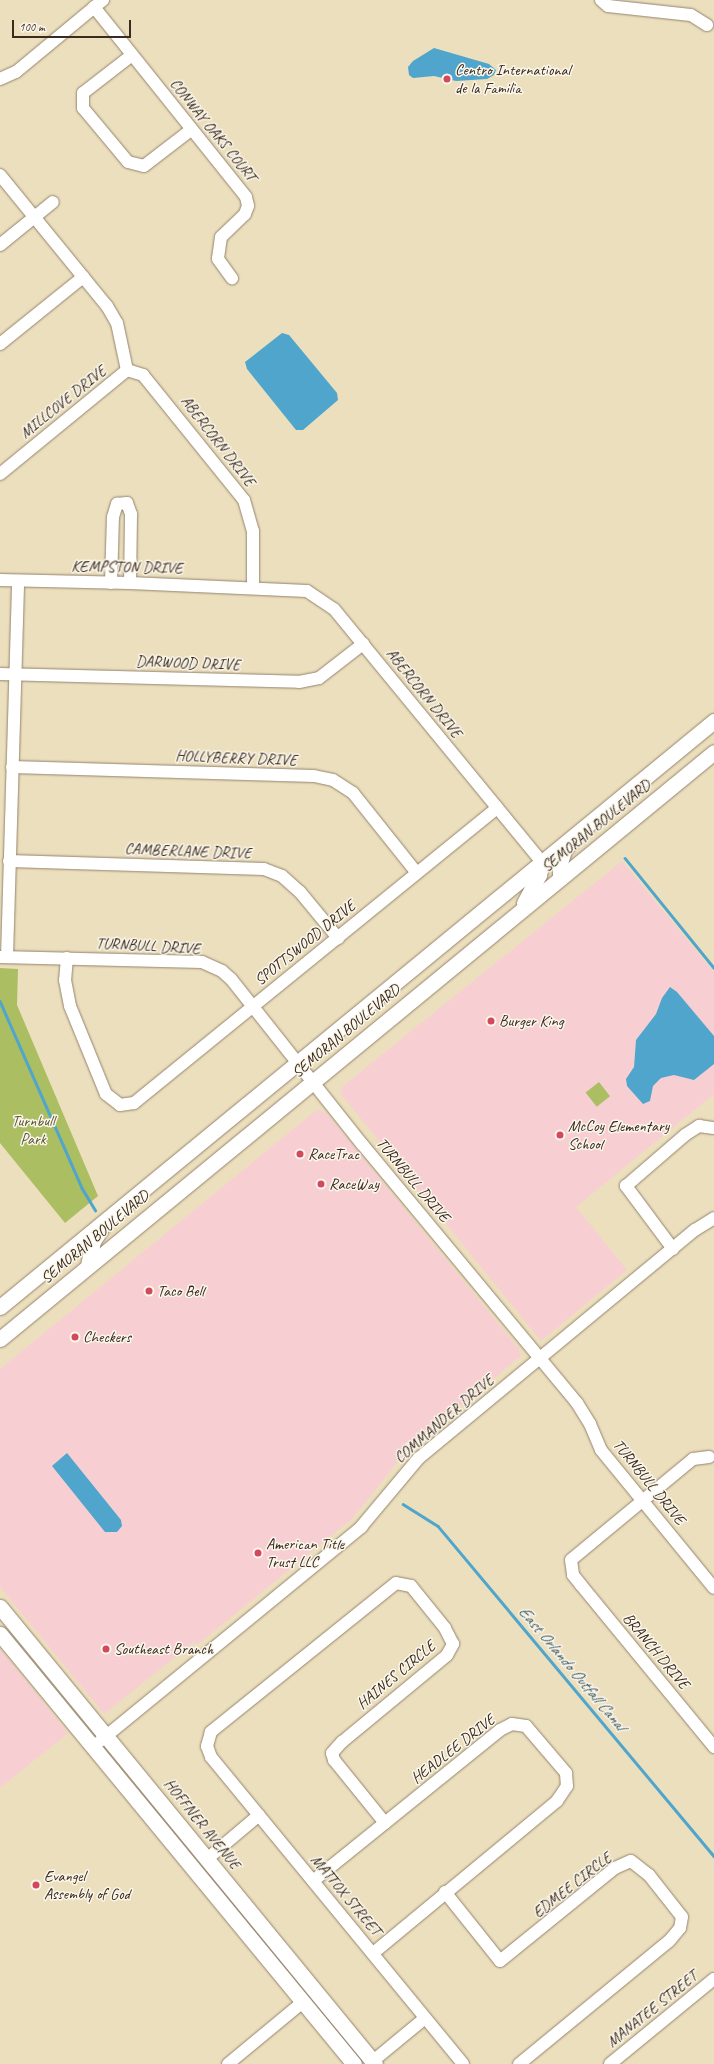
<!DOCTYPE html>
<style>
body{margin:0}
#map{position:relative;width:714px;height:2064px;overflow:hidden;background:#ecdfbd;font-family:Caveat,sans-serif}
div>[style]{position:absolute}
.built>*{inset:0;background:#f7cfd3}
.green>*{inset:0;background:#abbe62;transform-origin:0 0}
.water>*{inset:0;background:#4fa5cb}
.stream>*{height:2.5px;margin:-1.25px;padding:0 1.25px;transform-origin:1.25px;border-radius:1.25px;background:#4fa5cb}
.roads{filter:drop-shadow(0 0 1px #94846e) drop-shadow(0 0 1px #94846e)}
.minor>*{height:12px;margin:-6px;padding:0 6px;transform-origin:6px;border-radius:6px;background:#fff}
.major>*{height:15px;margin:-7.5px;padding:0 7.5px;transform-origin:7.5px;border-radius:7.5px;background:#fff}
.dots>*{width:11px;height:11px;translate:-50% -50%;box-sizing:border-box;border:2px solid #fbf7ec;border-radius:50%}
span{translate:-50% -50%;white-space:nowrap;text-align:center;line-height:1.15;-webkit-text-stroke:3px #fbf7ec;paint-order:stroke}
.poi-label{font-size:16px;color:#3b2a1e}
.left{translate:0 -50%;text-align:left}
.street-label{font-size:16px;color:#3b2a1e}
.park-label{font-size:16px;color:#5d5632}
.water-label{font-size:17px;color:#435b63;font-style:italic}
.scale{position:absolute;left:12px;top:20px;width:119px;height:18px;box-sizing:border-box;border:2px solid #3b2a1e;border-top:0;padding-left:5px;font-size:12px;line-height:14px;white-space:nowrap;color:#3b2a1e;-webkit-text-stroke:3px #fbf7ec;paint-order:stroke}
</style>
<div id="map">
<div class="built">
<div style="clip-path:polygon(622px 861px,714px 972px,714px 1094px,576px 1207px,627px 1270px,541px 1341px,340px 1093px,343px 1086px)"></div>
<div style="clip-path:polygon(319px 1110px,326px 1113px,519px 1349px,521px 1356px,407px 1450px,353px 1518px,197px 1645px,194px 1642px,104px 1714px,0 1587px,0 1369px,314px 1112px)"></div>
<div style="clip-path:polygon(0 1649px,68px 1733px,0 1788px)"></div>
</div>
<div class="green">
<div style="clip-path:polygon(0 968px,18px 969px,17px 1005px,98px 1196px,65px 1223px,0 1143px)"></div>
<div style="left:599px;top:1082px;width:18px;height:17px;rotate:52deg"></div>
</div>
<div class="water">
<div style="clip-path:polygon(434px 48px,489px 64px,496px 70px,494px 75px,487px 79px,456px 81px,434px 76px,413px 78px,409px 75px,408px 67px,413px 61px)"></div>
<div style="clip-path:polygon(282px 333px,289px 335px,337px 393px,338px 400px,303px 430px,296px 430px,247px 369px,245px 362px)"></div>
<div style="clip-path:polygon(670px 987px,677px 992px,714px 1036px,714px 1064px,694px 1080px,674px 1075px,661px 1078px,653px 1086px,650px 1101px,643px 1104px,627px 1086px,626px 1079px,634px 1067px,636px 1040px,656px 1014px,662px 998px)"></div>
<div style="clip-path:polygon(67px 1453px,121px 1520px,122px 1526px,117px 1532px,105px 1532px,52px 1466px)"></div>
</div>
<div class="stream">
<div style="left:625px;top:858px;width:141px;rotate:51deg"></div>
<div style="left:0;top:1001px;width:204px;rotate:66.3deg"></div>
<div style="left:82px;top:1188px;width:26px;rotate:59deg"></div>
<div style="left:403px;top:1504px;width:41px;rotate:32.2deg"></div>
<div style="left:438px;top:1526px;width:430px;rotate:50.1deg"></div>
</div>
<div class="roads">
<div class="minor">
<div style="left:601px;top:0;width:9px;rotate:41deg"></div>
<div style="left:608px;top:6px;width:83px;rotate:6.2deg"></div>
<div style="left:691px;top:15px;width:19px;rotate:32deg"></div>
<div style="left:94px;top:7px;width:243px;rotate:51.3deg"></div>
<div style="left:246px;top:197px;width:9px;rotate:77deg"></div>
<div style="left:248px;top:206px;width:9px;rotate:111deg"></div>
<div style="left:245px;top:214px;width:33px;rotate:136deg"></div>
<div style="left:221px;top:237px;width:22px;rotate:98deg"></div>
<div style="left:218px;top:259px;width:24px;rotate:54deg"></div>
<div style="left:132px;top:55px;width:62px;rotate:142.2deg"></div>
<div style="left:83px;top:93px;width:15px;rotate:90deg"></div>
<div style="left:83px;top:108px;width:70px;rotate:50.2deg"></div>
<div style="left:128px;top:162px;width:16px;rotate:14deg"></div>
<div style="left:144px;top:166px;width:59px;rotate:-37.5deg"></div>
<div style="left:0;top:79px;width:17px;rotate:-24deg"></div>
<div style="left:16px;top:72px;width:113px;rotate:-39.6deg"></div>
<div style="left:0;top:175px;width:169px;rotate:50.8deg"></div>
<div style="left:107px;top:306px;width:20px;rotate:60deg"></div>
<div style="left:117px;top:323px;width:48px;rotate:78deg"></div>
<div style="left:0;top:245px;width:68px;rotate:-39.1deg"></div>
<div style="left:0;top:344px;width:107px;rotate:-38.9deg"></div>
<div style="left:127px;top:370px;width:17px;rotate:17deg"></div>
<div style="left:143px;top:375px;width:161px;rotate:51.1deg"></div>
<div style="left:244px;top:500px;width:32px;rotate:74deg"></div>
<div style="left:253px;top:531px;width:56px;rotate:90deg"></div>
<div style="left:0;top:474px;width:164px;rotate:-39.3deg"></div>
<div style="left:0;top:580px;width:130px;rotate:1.3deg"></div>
<div style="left:130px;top:583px;width:177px;rotate:2.6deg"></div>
<div style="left:307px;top:591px;width:32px;rotate:34deg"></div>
<div style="left:334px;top:609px;width:328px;rotate:50.6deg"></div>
<div style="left:111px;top:583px;width:66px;rotate:-88.3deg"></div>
<div style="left:113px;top:517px;width:14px;rotate:-73deg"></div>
<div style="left:117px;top:504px;width:10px;rotate:-6deg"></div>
<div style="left:127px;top:503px;width:12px;rotate:70deg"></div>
<div style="left:131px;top:514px;width:69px;rotate:90.8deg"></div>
<div style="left:0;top:674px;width:299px;rotate:1.5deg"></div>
<div style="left:299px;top:682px;width:20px;rotate:-11deg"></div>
<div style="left:319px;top:678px;width:56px;rotate:-37.7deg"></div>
<div style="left:12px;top:767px;width:302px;rotate:1.7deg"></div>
<div style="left:314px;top:776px;width:19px;rotate:12deg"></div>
<div style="left:333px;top:780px;width:24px;rotate:33deg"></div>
<div style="left:353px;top:793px;width:101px;rotate:51.4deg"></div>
<div style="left:9px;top:861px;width:255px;rotate:1.8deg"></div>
<div style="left:264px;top:869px;width:19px;rotate:21deg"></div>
<div style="left:282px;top:876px;width:24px;rotate:42deg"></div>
<div style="left:300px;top:892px;width:60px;rotate:50.4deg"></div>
<div style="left:0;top:957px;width:202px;rotate:1.4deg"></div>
<div style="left:202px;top:962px;width:22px;rotate:24deg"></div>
<div style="left:222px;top:971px;width:12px;rotate:42deg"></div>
<div style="left:231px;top:979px;width:211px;rotate:51.6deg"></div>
<div style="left:362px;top:1144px;width:337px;rotate:50.3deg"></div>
<div style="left:577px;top:1403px;width:25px;rotate:58deg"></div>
<div style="left:590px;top:1424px;width:28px;rotate:67deg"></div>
<div style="left:601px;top:1450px;width:178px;rotate:50.7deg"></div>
<div style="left:7px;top:957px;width:376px;rotate:-88.3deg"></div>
<div style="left:67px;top:958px;width:22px;rotate:95deg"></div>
<div style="left:65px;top:980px;width:26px;rotate:79deg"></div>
<div style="left:70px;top:1006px;width:95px;rotate:67.8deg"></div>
<div style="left:106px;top:1094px;width:18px;rotate:38deg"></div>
<div style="left:120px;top:1105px;width:14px;rotate:-8deg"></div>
<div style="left:134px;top:1103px;width:468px;rotate:-39.1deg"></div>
<div style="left:673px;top:1249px;width:79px;rotate:-126.7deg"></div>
<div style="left:626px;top:1186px;width:78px;rotate:-40.8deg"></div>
<div style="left:685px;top:1135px;width:17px;rotate:-33deg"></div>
<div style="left:699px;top:1126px;width:15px;rotate:8deg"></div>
<div style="left:709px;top:1457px;width:16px;rotate:173deg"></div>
<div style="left:693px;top:1459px;width:158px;rotate:140.4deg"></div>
<div style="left:571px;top:1560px;width:15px;rotate:82deg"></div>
<div style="left:573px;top:1575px;width:13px;rotate:51deg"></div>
<div style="left:581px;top:1585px;width:210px;rotate:50.6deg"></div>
<div style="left:100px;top:1741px;width:338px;rotate:-39.3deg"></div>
<div style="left:361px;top:1527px;width:90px;rotate:-50deg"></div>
<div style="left:419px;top:1458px;width:358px;rotate:-39.6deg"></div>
<div style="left:695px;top:1230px;width:22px;rotate:-32deg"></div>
<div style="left:385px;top:1823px;width:81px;rotate:-129deg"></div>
<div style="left:334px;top:1760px;width:7px;rotate:-106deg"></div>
<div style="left:332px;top:1753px;width:15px;rotate:-48deg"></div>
<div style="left:342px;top:1742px;width:136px;rotate:-39.6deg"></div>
<div style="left:447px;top:1655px;width:13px;rotate:-61deg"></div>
<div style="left:453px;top:1644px;width:18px;rotate:-117deg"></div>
<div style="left:445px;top:1628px;width:54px;rotate:-129deg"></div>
<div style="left:411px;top:1586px;width:15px;rotate:-169deg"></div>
<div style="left:396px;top:1583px;width:238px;rotate:141.2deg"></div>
<div style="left:211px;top:1732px;width:15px;rotate:106deg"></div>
<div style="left:207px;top:1746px;width:12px;rotate:70deg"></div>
<div style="left:211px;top:1757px;width:397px;rotate:50.6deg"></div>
<div style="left:207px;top:1859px;width:68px;rotate:-40.2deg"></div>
<div style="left:313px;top:1881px;width:240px;rotate:-38.9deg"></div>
<div style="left:500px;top:1730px;width:13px;rotate:-27deg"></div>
<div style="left:512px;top:1724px;width:14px;rotate:8deg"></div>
<div style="left:526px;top:1726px;width:62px;rotate:49.6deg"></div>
<div style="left:566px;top:1773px;width:13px;rotate:86deg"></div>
<div style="left:567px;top:1786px;width:18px;rotate:124deg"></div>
<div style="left:557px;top:1801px;width:239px;rotate:140.4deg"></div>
<div style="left:445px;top:1892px;width:88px;rotate:51.4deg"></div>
<div style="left:500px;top:1961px;width:148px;rotate:-39deg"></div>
<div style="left:615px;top:1868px;width:17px;rotate:-24deg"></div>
<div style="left:631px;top:1861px;width:23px;rotate:38deg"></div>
<div style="left:649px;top:1875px;width:53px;rotate:51.8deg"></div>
<div style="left:682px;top:1917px;width:11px;rotate:100deg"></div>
<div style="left:680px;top:1928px;width:17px;rotate:130deg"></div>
<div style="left:669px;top:1941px;width:194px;rotate:140.6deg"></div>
<div style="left:373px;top:2061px;width:67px;rotate:-39.6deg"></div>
<div style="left:228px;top:2064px;width:97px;rotate:-39.6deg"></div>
<div style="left:610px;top:2064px;width:134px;rotate:-39.3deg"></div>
</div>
<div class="major">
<div style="left:560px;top:878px;width:15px;rotate:-90deg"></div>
<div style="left:560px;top:863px;width:14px;rotate:-73deg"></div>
<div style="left:564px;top:850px;width:11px;rotate:-49deg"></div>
<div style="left:524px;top:903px;width:32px;rotate:-62deg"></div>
<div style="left:539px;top:875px;width:13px;rotate:-77deg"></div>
<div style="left:88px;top:1266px;width:25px;rotate:-79deg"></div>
<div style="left:93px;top:1241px;width:14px;rotate:-56deg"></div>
<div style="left:0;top:1307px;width:924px;rotate:-39.38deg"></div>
<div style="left:0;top:1339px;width:924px;rotate:-39.42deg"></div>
<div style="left:0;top:1607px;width:591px;rotate:50.63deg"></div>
<div style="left:0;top:1634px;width:557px;rotate:50.54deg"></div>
</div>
</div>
<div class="dots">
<div style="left:447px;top:79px;background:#d1495b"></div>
<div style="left:491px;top:1021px;background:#d1495b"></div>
<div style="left:560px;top:1135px;background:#d1495b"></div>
<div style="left:300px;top:1154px;background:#d1495b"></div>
<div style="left:321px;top:1184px;background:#d1495b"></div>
<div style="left:149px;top:1291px;background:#d1495b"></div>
<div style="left:75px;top:1337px;background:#d1495b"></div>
<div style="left:258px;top:1553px;background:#d1495b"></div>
<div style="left:106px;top:1649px;background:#d1495b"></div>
<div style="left:36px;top:1885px;background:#d1495b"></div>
</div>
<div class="poi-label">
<span class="left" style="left:455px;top:79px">Centro International<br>de la Familia</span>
<span class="left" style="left:499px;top:1021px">Burger King</span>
<span class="left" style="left:568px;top:1135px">McCoy Elementary<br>School</span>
<span class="left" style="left:308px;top:1154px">RaceTrac</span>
<span class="left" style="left:329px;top:1184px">RaceWay</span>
<span class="left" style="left:157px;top:1291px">Taco Bell</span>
<span class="left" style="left:83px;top:1337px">Checkers</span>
<span class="left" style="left:266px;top:1553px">American Title<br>Trust LLC</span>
<span class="left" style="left:114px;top:1649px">Southeast Branch</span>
<span class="left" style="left:44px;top:1885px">Evangel<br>Assembly of God</span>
</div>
<div class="street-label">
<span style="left:213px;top:130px;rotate:51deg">CONWAY OAKS COURT</span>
<span style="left:63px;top:402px;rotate:-39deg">MILLCOVE DRIVE</span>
<span style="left:218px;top:441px;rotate:52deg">ABERCORN DRIVE</span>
<span style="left:127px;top:567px;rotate:1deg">KEMPSTON DRIVE</span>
<span style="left:188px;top:663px;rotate:2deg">DARWOOD DRIVE</span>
<span style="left:424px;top:693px;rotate:51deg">ABERCORN DRIVE</span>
<span style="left:236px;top:758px;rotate:2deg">HOLLYBERRY DRIVE</span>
<span style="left:596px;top:826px;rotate:-39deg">SEMORAN BOULEVARD</span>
<span style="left:188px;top:851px;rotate:2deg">CAMBERLANE DRIVE</span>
<span style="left:305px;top:943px;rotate:-39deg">SPOTTSWOOD DRIVE</span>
<span style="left:148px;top:946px;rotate:3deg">TURNBULL DRIVE</span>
<span style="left:346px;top:1031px;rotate:-40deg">SEMORAN BOULEVARD</span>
<span style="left:413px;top:1180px;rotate:50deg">TURNBULL DRIVE</span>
<span style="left:95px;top:1237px;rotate:-40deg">SEMORAN BOULEVARD</span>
<span style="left:444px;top:1419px;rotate:-41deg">COMMANDER DRIVE</span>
<span style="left:649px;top:1482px;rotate:51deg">TURNBULL DRIVE</span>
<span style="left:656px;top:1651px;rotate:50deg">BRANCH DRIVE</span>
<span style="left:396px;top:1675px;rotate:-40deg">HAINES CIRCLE</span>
<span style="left:453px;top:1749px;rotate:-38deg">HEADLEE DRIVE</span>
<span style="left:202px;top:1824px;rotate:51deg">HOFFNER AVENUE</span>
<span style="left:572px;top:1885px;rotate:-38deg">EDMEE CIRCLE</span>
<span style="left:346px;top:1895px;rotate:50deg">MATTOX STREET</span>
<span style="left:652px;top:2009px;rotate:-39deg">MANATEE STREET</span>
</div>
<div class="park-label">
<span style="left:33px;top:1130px">Turnbull<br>Park</span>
</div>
<div class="water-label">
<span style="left:572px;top:1668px;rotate:50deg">East Orlando Outfall Canal</span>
</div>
<div class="scale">100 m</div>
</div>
